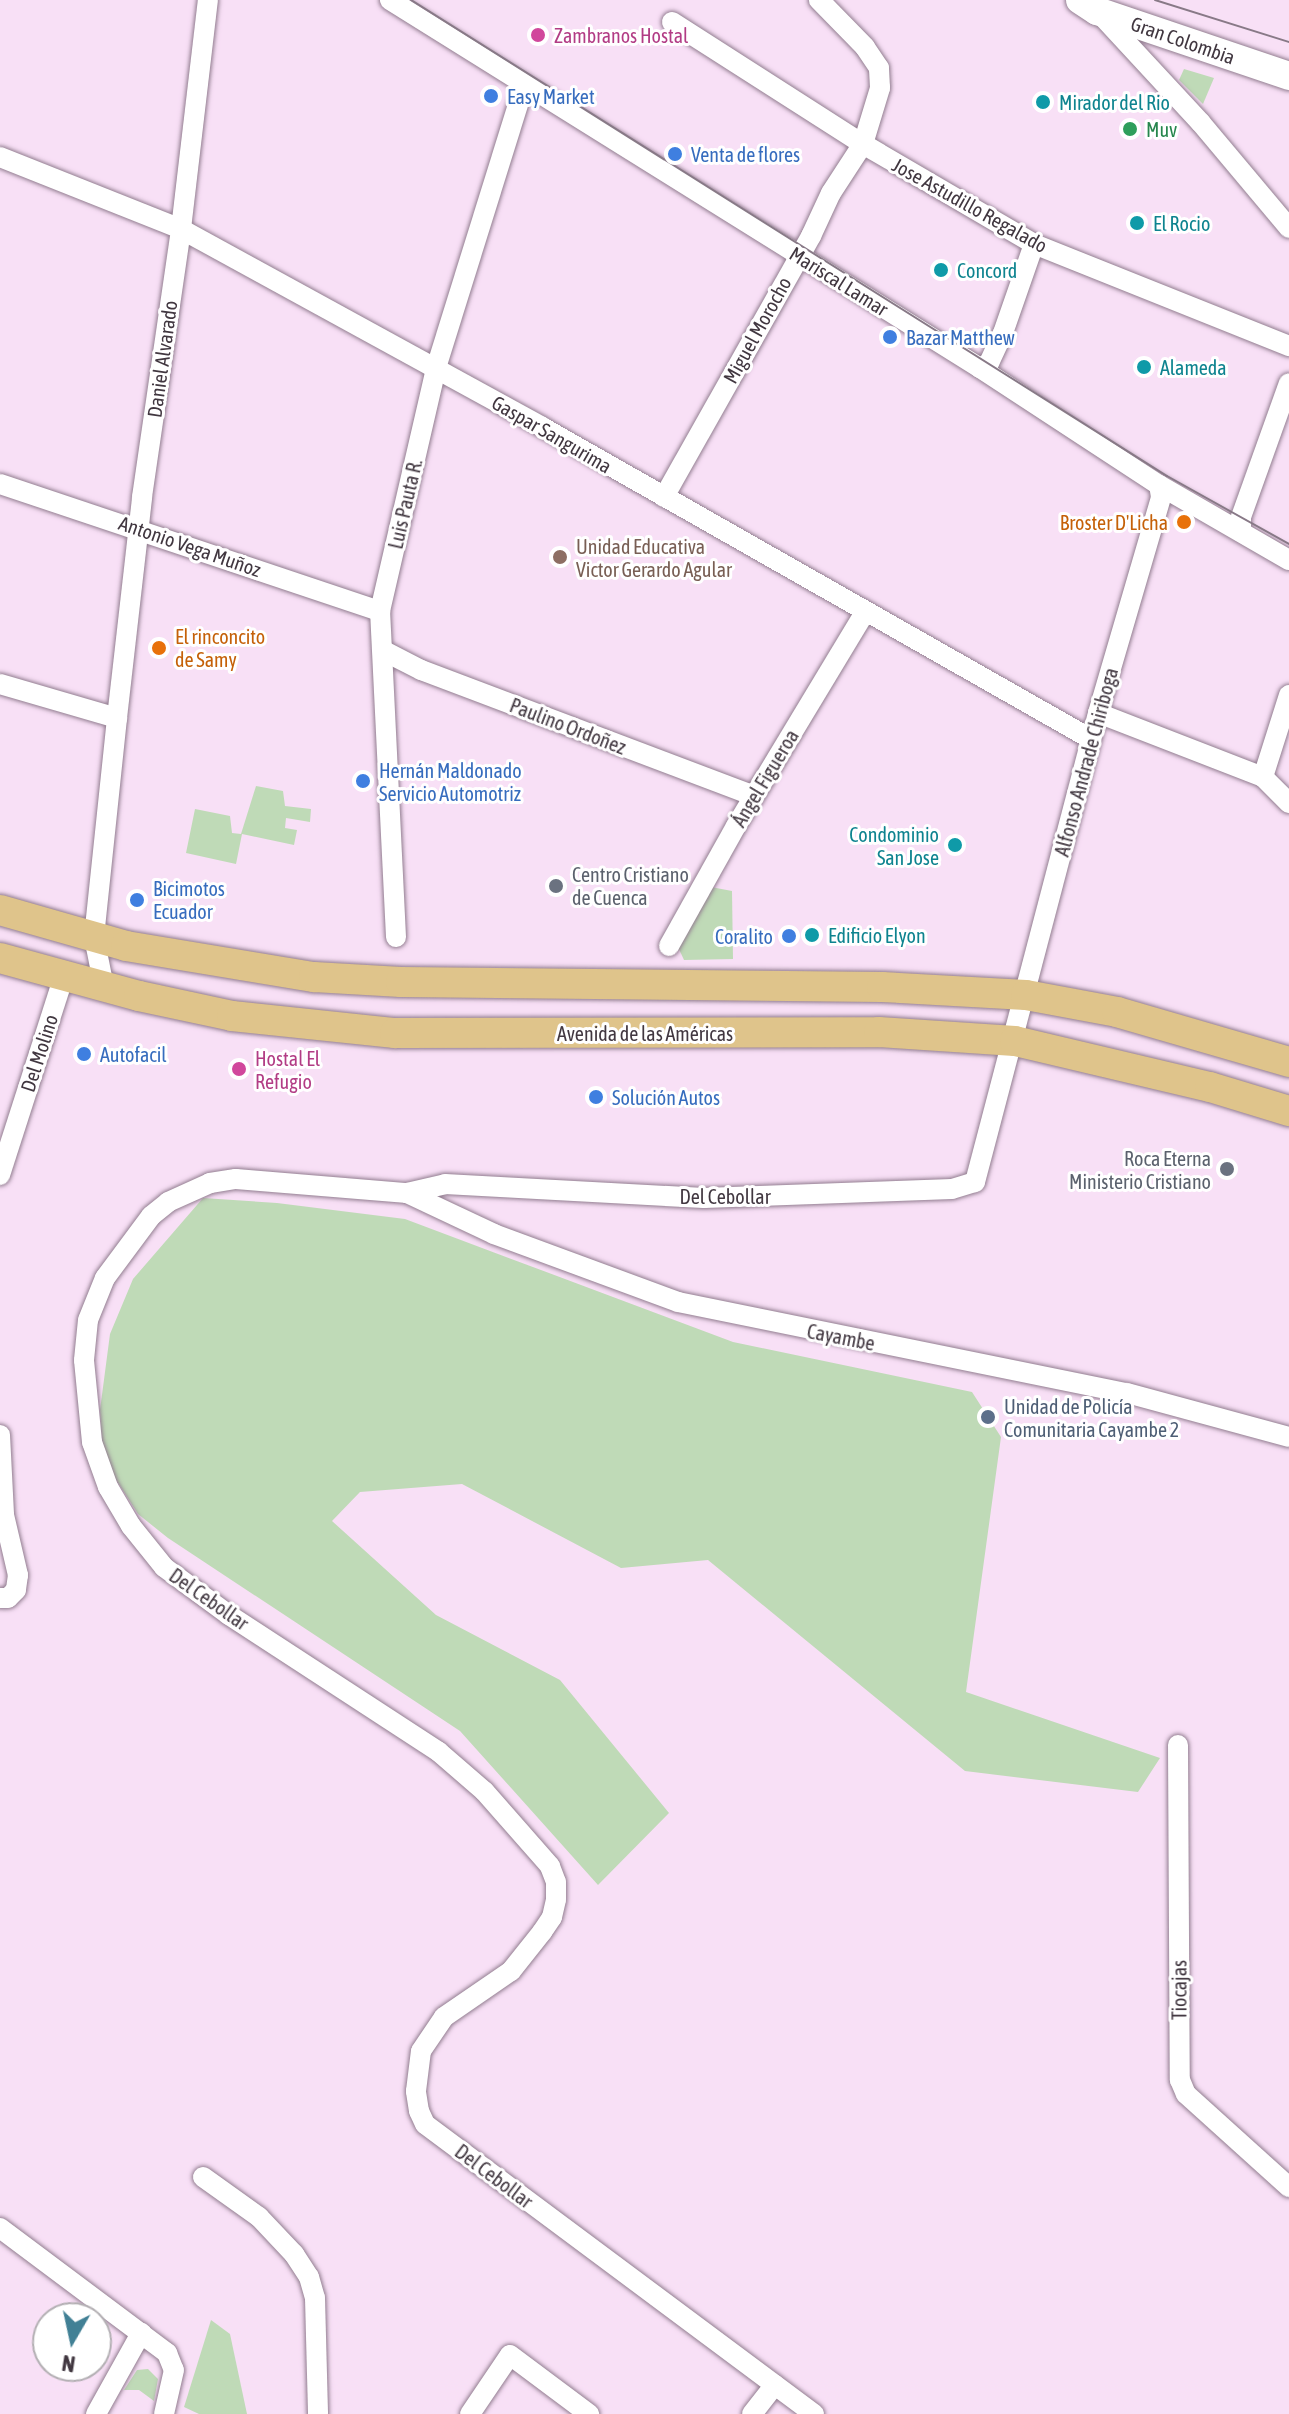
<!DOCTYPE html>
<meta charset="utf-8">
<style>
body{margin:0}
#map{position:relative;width:1289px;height:2414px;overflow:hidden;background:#f8e0f6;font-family:"Asap Condensed",sans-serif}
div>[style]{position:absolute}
.green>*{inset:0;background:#bfdab7}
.roads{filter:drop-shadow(0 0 2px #927d90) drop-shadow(0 0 2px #927d90)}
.street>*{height:20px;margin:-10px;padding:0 10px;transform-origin:10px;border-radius:10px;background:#fff}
.secondary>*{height:28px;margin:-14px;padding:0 14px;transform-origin:14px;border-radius:14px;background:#fff}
.primary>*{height:30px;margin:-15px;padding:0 15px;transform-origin:15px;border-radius:15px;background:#dfc48b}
.tram>*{height:2px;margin:-1px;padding:0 1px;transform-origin:1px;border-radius:1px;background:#887987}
.dots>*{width:22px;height:22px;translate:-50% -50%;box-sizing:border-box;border:4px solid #fff;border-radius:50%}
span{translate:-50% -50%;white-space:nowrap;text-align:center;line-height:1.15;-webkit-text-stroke:6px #fff;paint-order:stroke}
.hotel-label{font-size:20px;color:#b23c85}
.left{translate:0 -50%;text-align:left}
.street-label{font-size:20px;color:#413740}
.shop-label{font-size:20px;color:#366cbe}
.right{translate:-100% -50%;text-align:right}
.culture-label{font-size:20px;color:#0d838f}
.leisure-label{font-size:20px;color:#27864d}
.food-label{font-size:20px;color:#c56008}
.education-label{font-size:20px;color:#785e54}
.worship-label{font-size:20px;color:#5b616d}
.service-label{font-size:20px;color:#4e5e75}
.north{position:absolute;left:32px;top:2302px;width:80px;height:80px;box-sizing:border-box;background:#fff;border:2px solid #b3afb3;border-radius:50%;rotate:189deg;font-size:22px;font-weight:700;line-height:32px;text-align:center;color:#413740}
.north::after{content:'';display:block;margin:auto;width:28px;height:36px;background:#418095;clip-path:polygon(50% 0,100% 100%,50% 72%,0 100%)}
</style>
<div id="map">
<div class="green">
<div style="clip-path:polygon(1184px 69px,1214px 78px,1203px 104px,1179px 80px)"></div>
<div style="clip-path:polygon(256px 786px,283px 791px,285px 806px,311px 809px,310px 822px,286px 818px,285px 828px,297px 830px,294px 845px,242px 834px,236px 864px,186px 853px,195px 809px,230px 816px,232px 833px,241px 834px)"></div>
<div style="clip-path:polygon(711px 887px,732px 891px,733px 959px,684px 960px,678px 947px)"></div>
<div style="clip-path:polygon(203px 1198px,277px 1203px,405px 1219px,733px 1342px,972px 1392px,1001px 1437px,966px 1692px,1160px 1758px,1138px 1792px,965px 1771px,708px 1560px,621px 1568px,462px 1484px,360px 1492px,332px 1521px,436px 1615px,560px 1680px,669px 1813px,598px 1885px,460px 1731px,168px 1538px,138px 1514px,115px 1478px,102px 1445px,100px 1410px,110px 1334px,133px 1279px)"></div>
<div style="clip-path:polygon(211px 2320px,230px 2334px,247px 2414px,199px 2414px,184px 2407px)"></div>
<div style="clip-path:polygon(148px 2369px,158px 2379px,154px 2401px,139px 2390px,124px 2390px,137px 2370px)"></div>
</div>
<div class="roads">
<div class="street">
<div style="left:390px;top:0;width:695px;rotate:31.95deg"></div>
<div style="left:980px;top:368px;width:214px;rotate:33.2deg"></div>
<div style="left:1159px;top:485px;width:150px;rotate:30deg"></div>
<div style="left:1101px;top:15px;width:147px;rotate:47.2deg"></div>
<div style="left:1201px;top:123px;width:137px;rotate:50deg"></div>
<div style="left:672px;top:22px;width:227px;rotate:32.6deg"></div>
<div style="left:863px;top:144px;width:198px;rotate:30.3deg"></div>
<div style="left:1034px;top:244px;width:275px;rotate:21.8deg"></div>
<div style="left:0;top:157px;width:195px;rotate:21.7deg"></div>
<div style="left:181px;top:229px;width:412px;rotate:28.7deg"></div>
<div style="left:542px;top:427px;width:631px;rotate:29.61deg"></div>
<div style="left:980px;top:368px;width:10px;rotate:-29deg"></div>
<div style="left:989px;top:363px;width:33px;rotate:-65deg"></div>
<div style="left:1003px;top:333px;width:94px;rotate:-70.8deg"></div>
<div style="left:0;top:484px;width:401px;rotate:18.5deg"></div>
<div style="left:664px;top:497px;width:300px;rotate:-60.6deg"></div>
<div style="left:811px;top:236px;width:47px;rotate:-65.1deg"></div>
<div style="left:831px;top:193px;width:59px;rotate:-56.9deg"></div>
<div style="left:863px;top:144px;width:59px;rotate:-73.1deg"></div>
<div style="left:880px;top:88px;width:20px;rotate:-93deg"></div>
<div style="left:879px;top:68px;width:25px;rotate:-124deg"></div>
<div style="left:865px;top:47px;width:66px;rotate:-134.4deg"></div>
<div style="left:1241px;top:532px;width:15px;rotate:-90deg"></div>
<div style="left:1241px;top:517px;width:142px;rotate:-70.3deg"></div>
<div style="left:384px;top:651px;width:42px;rotate:27.2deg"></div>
<div style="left:421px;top:670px;width:356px;rotate:20.7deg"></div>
<div style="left:0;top:684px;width:122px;rotate:16.2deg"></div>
<div style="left:1098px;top:713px;width:177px;rotate:21.2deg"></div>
<div style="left:1263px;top:777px;width:37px;rotate:45deg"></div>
<div style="left:1263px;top:777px;width:86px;rotate:-72.4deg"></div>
<div style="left:396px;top:937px;width:326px;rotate:-92.8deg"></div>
<div style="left:380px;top:611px;width:249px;rotate:-77deg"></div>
<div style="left:436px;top:368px;width:295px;rotate:-72.7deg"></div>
<div style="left:669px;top:946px;width:137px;rotate:-60.8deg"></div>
<div style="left:736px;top:826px;width:250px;rotate:-58.9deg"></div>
<div style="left:104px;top:987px;width:51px;rotate:-101.3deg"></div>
<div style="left:94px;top:937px;width:220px;rotate:-84deg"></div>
<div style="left:117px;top:718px;width:222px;rotate:-83.5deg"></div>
<div style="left:142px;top:497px;width:271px;rotate:-81.7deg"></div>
<div style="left:181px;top:229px;width:231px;rotate:-83.3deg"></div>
<div style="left:0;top:1175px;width:209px;rotate:-72.2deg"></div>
<div style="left:407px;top:1193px;width:96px;rotate:25.2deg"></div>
<div style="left:494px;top:1234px;width:196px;rotate:20.3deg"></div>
<div style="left:678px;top:1302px;width:458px;rotate:11.5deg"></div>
<div style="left:1127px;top:1393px;width:168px;rotate:15.2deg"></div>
<div style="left:0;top:1435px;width:80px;rotate:87.1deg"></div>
<div style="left:4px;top:1515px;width:62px;rotate:76.9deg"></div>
<div style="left:18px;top:1575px;width:15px;rotate:98deg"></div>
<div style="left:16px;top:1590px;width:11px;rotate:135deg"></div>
<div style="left:8px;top:1598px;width:8px;rotate:180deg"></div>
<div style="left:1178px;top:1745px;width:335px;rotate:89.7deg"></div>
<div style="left:1180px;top:2080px;width:15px;rotate:67deg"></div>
<div style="left:1186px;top:2094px;width:139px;rotate:42.1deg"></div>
<div style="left:203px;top:2177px;width:69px;rotate:35.5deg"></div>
<div style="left:259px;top:2217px;width:51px;rotate:46.6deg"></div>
<div style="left:294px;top:2254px;width:27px;rotate:57deg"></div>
<div style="left:309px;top:2277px;width:22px;rotate:74deg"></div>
<div style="left:315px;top:2298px;width:116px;rotate:88.5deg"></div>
<div style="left:0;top:2228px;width:209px;rotate:36.8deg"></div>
<div style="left:167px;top:2353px;width:18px;rotate:68deg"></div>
<div style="left:174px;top:2370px;width:45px;rotate:102.8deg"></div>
<div style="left:96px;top:2414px;width:93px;rotate:-60.9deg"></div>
<div style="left:470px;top:2414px;width:71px;rotate:-55.9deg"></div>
<div style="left:510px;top:2355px;width:99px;rotate:36.8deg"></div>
<div style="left:752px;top:2414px;width:37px;rotate:-52deg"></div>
<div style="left:814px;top:2414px;width:485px;rotate:-143.3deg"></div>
<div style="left:425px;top:2124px;width:14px;rotate:-115deg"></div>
<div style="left:419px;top:2111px;width:20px;rotate:-99deg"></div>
<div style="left:416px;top:2091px;width:40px;rotate:-82.9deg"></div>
<div style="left:421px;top:2051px;width:41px;rotate:-55.9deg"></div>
<div style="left:444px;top:2017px;width:81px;rotate:-34.5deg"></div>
<div style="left:511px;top:1971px;width:50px;rotate:-51.5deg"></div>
<div style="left:542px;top:1932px;width:18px;rotate:-56deg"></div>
<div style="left:552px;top:1917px;width:18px;rotate:-77deg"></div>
<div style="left:556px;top:1899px;width:17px;rotate:-90deg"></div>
<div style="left:556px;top:1882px;width:17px;rotate:-111deg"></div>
<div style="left:550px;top:1866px;width:100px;rotate:-131.3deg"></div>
<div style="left:484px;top:1791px;width:60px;rotate:-139.1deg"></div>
<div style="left:439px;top:1752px;width:251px;rotate:-146.9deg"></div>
<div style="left:229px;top:1615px;width:81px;rotate:-143.6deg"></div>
<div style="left:164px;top:1567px;width:53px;rotate:-128.8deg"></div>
<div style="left:131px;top:1526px;width:45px;rotate:-120.5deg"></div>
<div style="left:108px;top:1487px;width:48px;rotate:-109.6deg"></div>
<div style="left:92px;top:1442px;width:82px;rotate:-95.6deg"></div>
<div style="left:84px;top:1360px;width:40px;rotate:-84.3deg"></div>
<div style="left:88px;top:1320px;width:45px;rotate:-68deg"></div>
<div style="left:105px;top:1278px;width:77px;rotate:-53.4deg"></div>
<div style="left:151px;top:1216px;width:22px;rotate:-39deg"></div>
<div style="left:168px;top:1202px;width:46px;rotate:-24.3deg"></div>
<div style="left:210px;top:1183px;width:26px;rotate:-9deg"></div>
<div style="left:236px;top:1179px;width:172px;rotate:4.7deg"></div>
<div style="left:407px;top:1193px;width:39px;rotate:-13deg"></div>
<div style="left:445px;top:1184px;width:259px;rotate:3.1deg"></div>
<div style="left:704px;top:1198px;width:248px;rotate:-2.1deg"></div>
<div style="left:952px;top:1189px;width:24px;rotate:-17deg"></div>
<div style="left:975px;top:1182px;width:485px;rotate:-75.3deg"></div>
<div style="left:1098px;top:713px;width:225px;rotate:-73.7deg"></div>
<div style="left:1161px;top:497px;width:12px;rotate:-99deg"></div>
</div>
<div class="secondary">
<div style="left:1080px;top:0;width:20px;rotate:33deg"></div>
<div style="left:1097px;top:11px;width:203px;rotate:18.7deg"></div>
</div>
<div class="primary">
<div style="left:0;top:910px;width:131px;rotate:15.9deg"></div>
<div style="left:126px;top:946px;width:191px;rotate:9.4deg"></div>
<div style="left:314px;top:977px;width:87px;rotate:3.3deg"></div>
<div style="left:401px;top:982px;width:481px;rotate:0.6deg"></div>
<div style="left:882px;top:987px;width:144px;rotate:3.2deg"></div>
<div style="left:1026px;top:995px;width:93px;rotate:10.6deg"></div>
<div style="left:1117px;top:1012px;width:179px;rotate:16.2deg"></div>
<div style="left:0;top:958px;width:144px;rotate:15.3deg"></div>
<div style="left:139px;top:996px;width:95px;rotate:12.1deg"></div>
<div style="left:232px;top:1016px;width:164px;rotate:6deg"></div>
<div style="left:395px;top:1033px;width:484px;rotate:-0.1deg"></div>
<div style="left:879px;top:1032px;width:136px;rotate:3.8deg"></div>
<div style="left:1015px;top:1041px;width:200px;rotate:13.3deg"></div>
<div style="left:1210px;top:1087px;width:83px;rotate:16.9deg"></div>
</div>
</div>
<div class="tram">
<div style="left:411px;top:0;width:893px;rotate:32.2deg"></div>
<div style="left:1167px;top:476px;width:140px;rotate:29.1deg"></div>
<div style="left:1155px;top:0;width:140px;rotate:17.4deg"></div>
</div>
<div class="dots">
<div style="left:538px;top:35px;background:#d1479c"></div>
<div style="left:491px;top:96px;background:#3f7fe0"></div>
<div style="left:1043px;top:102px;background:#0f9aa8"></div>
<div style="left:1130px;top:129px;background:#2e9e5b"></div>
<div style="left:675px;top:154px;background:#3f7fe0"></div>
<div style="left:1137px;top:223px;background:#0f9aa8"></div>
<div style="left:941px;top:270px;background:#0f9aa8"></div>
<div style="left:890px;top:337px;background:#3f7fe0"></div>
<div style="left:1144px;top:367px;background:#0f9aa8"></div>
<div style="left:1184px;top:522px;background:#e8710a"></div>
<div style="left:560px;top:557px;background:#8d6e63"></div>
<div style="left:159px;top:648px;background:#e8710a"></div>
<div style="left:363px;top:781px;background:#3f7fe0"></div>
<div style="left:955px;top:845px;background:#0f9aa8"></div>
<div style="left:556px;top:886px;background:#6b7280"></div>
<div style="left:137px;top:900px;background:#3f7fe0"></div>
<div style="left:812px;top:935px;background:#0f9aa8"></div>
<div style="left:789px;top:936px;background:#3f7fe0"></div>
<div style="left:84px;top:1054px;background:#3f7fe0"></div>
<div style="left:239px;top:1069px;background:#d1479c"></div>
<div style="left:596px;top:1097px;background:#3f7fe0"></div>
<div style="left:1227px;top:1169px;background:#6b7280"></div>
<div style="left:988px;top:1417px;background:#5c6f8a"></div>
</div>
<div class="hotel-label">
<span class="left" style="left:554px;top:35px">Zambranos Hostal</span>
<span class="left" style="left:255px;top:1070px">Hostal El<br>Refugio</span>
</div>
<div class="street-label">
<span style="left:1183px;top:40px;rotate:19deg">Gran Colombia</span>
<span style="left:970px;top:205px;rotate:29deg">Jose Astudillo Regalado</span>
<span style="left:839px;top:281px;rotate:32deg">Mariscal Lamar</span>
<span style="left:757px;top:330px;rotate:-61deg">Miguel Morocho</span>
<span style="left:162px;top:359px;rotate:-82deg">Daniel Alvarado</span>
<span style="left:552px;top:434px;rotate:30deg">Gaspar Sangurima</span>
<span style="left:405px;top:504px;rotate:-77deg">Luis Pauta R.</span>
<span style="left:190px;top:546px;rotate:19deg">Antonio Vega Muñoz</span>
<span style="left:568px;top:726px;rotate:21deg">Paulino Ordoñez</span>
<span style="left:1086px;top:762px;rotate:-75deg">Alfonso Andrade Chiriboga</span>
<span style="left:765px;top:778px;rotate:-59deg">Ángel Figueroa</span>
<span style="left:645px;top:1033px">Avenida de las Américas</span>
<span style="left:39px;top:1053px;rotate:-72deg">Del Molino</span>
<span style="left:725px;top:1196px">Del Cebollar</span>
<span style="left:841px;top:1337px;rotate:11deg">Cayambe</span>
<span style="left:209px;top:1599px;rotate:35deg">Del Cebollar</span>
<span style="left:1179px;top:1990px;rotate:-90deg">Tiocajas</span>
<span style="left:494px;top:2176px;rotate:37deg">Del Cebollar</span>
</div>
<div class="shop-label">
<span class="left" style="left:507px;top:96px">Easy Market</span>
<span class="left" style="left:691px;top:154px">Venta de flores</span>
<span class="left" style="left:906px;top:337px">Bazar Matthew</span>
<span class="left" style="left:379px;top:782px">Hernán Maldonado<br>Servicio Automotriz</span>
<span class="left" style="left:153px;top:900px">Bicimotos<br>Ecuador</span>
<span class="right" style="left:773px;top:936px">Coralito</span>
<span class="left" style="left:100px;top:1054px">Autofacil</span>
<span class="left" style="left:612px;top:1097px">Solución Autos</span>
</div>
<div class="culture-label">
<span class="left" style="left:1059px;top:102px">Mirador del Rio</span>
<span class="left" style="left:1153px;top:223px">El Rocio</span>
<span class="left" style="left:957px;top:270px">Concord</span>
<span class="left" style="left:1160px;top:367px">Alameda</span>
<span class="right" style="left:939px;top:846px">Condominio<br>San Jose</span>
<span class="left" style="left:828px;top:935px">Edificio Elyon</span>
</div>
<div class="leisure-label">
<span class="left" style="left:1146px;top:129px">Muv</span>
</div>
<div class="food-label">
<span class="right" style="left:1168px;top:522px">Broster D'Licha</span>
<span class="left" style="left:175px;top:648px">El rinconcito<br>de Samy</span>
</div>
<div class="education-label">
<span class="left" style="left:576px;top:558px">Unidad Educativa<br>Victor Gerardo Agular</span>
</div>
<div class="worship-label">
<span class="left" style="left:572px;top:886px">Centro Cristiano<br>de Cuenca</span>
<span class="right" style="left:1211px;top:1170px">Roca Eterna<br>Ministerio Cristiano</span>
</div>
<div class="service-label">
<span class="left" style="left:1004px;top:1418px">Unidad de Policía<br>Comunitaria Cayambe 2</span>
</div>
<div class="north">N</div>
</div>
